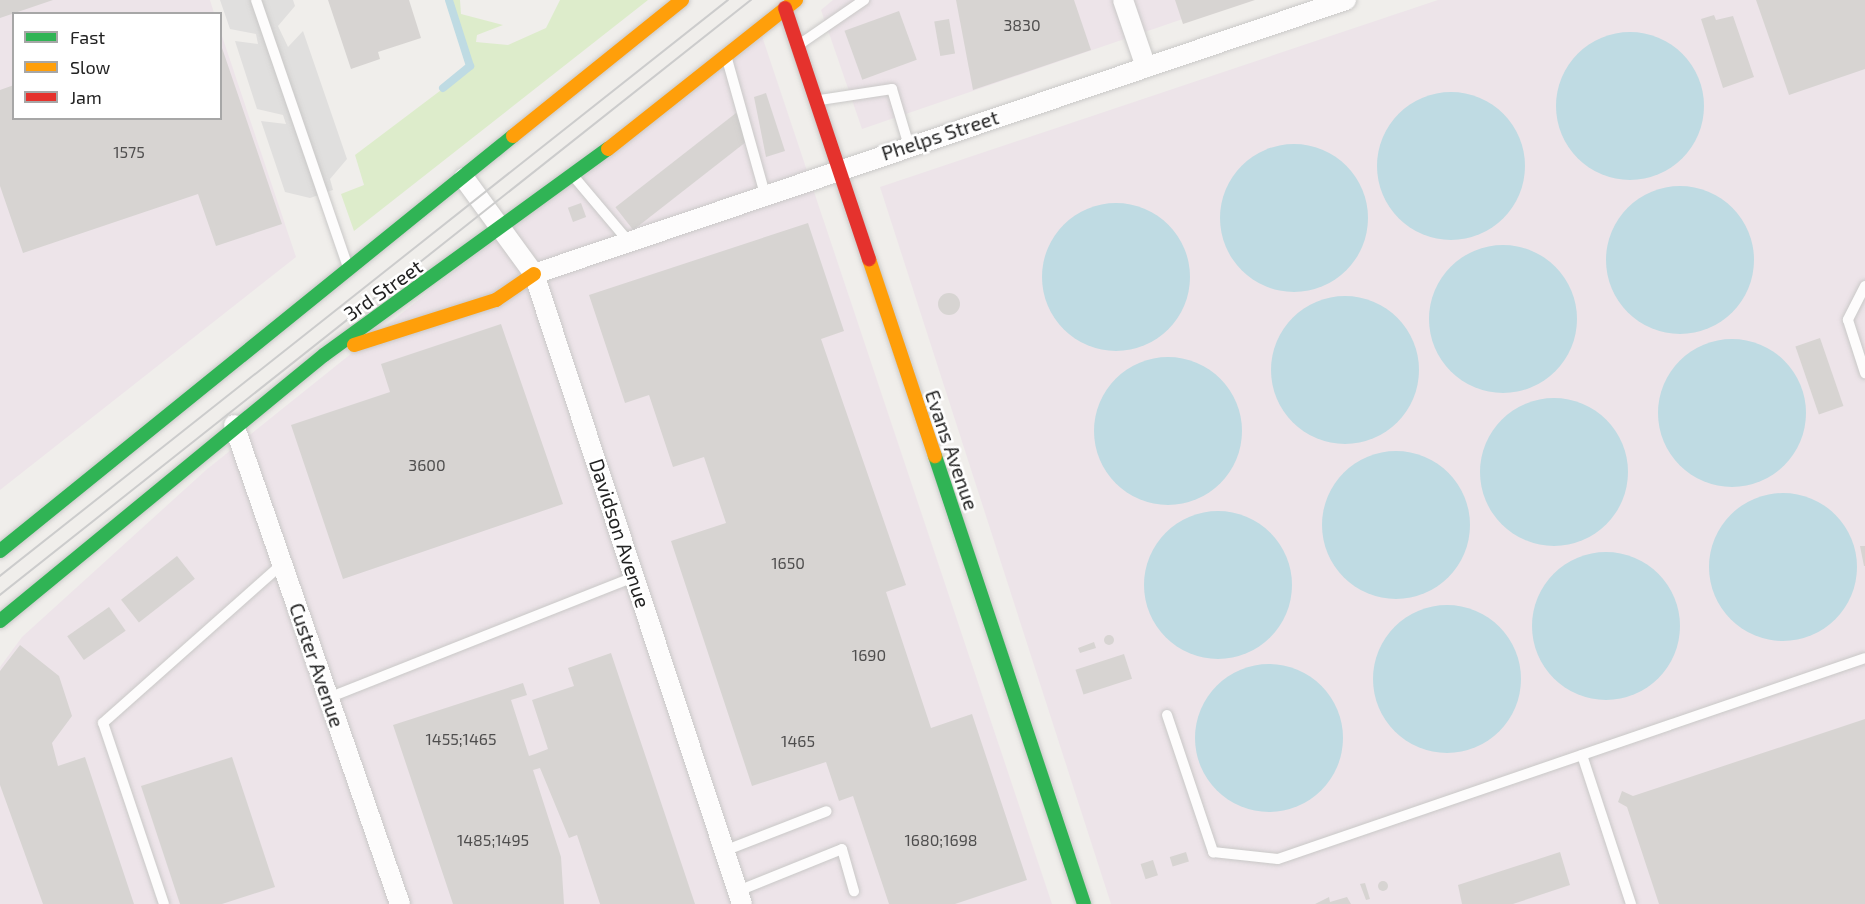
<!DOCTYPE html>
<style>
body{margin:0}
#map{position:relative;width:1865px;height:904px;overflow:hidden;background:#f0eeeb;font-family:"Exo 2",sans-serif}
div>[style]{position:absolute}
.industrial>*{inset:0;background:#ede4e9}
.grass>*{inset:0;background:#ddeccb}
.sand>*{inset:0;background:#f8f0d0}
.parking>*{inset:0;background:#e0dfde}
.water>*{inset:0;background:#bfdbe3}
.round{border-radius:50%}
.stream>*{height:8px;margin:-4px;padding:0 4px;transform-origin:4px;border-radius:4px;background:#bfdbe3}
.building>*{inset:0;background:#d7d4d2;transform-origin:0 0}
.roads{filter:drop-shadow(0 0 2px #c9c8c7) drop-shadow(0 0 2px #c9c8c7)}
.lane>*{height:10px;margin:-5px;padding:0 5px;transform-origin:5px;border-radius:5px;background:#fdfcfc}
.street>*{height:20px;margin:-10px;padding:0 10px;transform-origin:10px;border-radius:10px;background:#fdfcfc}
.fast>*{height:14px;margin:-7px;padding:0 7px;transform-origin:7px;border-radius:7px;background:#30b455}
.slow>*{height:14px;margin:-7px;padding:0 7px;transform-origin:7px;border-radius:7px;background:#ff9f0a}
.jam>*{height:14px;margin:-7px;padding:0 7px;transform-origin:7px;border-radius:7px;background:#e5322d}
.tram>*{height:1.5px;margin:-0.75px;padding:0 0.75px;transform-origin:0.75px;border-radius:0.75px;background:#ccc}
span{translate:-50% -50%;white-space:nowrap;text-align:center;line-height:1.15;-webkit-text-stroke:5px #fff;paint-order:stroke}
.number-label{font-size:16px;color:#4f4e4e}
.number-label span{-webkit-text-stroke-width:0}
.street-label{font-size:20px;color:#222}
.legend{position:absolute;left:12px;top:12px;width:210px;height:108px;box-sizing:border-box;background:#fff;border:2px solid #a7a7a7;margin:0;padding:8px 10px;list-style:none;font-size:18px;color:#222}
.legend li{display:flex;align-items:center;gap:12px;height:30px}
.legend b{width:30px;border:2px solid #a7a7a7}
</style>
<div id="map">
<div class="industrial">
<div style="clip-path:polygon(0 0,210px 0,214px 13px,14px 14px,14px 118px,220px 118px,221px 33px,296px 257px,0 490px)"></div>
<div style="clip-path:polygon(833px 0,1238px 0,862px 129px,821px 10px)"></div>
<div style="clip-path:polygon(1438px 0,1865px 0,1865px 904px,1111px 904px,880px 187px)"></div>
<div style="clip-path:polygon(761px 33px,1052px 904px,0 904px,0 667px,22px 637px,206px 470px,573px 176px)"></div>
</div>
<div class="grass">
<div style="clip-path:polygon(451px 0,460px 0,461px 14px,503px 25px,477px 35px,476px 42px,508px 45px,546px 28px,560px 0,648px 0,354px 231px,341px 194px,364px 185px,355px 155px,473px 66px)"></div>
</div>
<div class="sand">
<div style="clip-path:polygon(447px 0,473px 66px,444px 90px,468px 65px)"></div>
</div>
<div class="parking">
<div style="clip-path:polygon(220px 0,293px 0,295px 6px,278px 26px,288px 47px,303px 31px,347px 159px,330px 179px,333px 190px,310px 198px,285px 192px,261px 121px,286px 124px,283px 115px,257px 109px,235px 41px,258px 44px,256px 34px,230px 29px)"></div>
</div>
<div class="water">
<div class="round" style="left:1556px;top:32px;width:148px;height:148px"></div>
<div class="round" style="left:1377px;top:92px;width:148px;height:148px"></div>
<div class="round" style="left:1220px;top:144px;width:148px;height:148px"></div>
<div class="round" style="left:1606px;top:186px;width:148px;height:148px"></div>
<div class="round" style="left:1042px;top:203px;width:148px;height:148px"></div>
<div class="round" style="left:1429px;top:245px;width:148px;height:148px"></div>
<div class="round" style="left:1271px;top:296px;width:148px;height:148px"></div>
<div class="round" style="left:1658px;top:339px;width:148px;height:148px"></div>
<div class="round" style="left:1094px;top:357px;width:148px;height:148px"></div>
<div class="round" style="left:1480px;top:398px;width:148px;height:148px"></div>
<div class="round" style="left:1322px;top:451px;width:148px;height:148px"></div>
<div class="round" style="left:1709px;top:493px;width:148px;height:148px"></div>
<div class="round" style="left:1144px;top:511px;width:148px;height:148px"></div>
<div class="round" style="left:1532px;top:552px;width:148px;height:148px"></div>
<div class="round" style="left:1373px;top:605px;width:148px;height:148px"></div>
<div class="round" style="left:1195px;top:664px;width:148px;height:148px"></div>
</div>
<div class="stream">
<div style="left:443px;top:88px;width:35px;rotate:-39deg"></div>
<div style="left:470px;top:66px;width:69px;rotate:-107.7deg"></div>
</div>
<div class="building">
<div style="clip-path:polygon(0 0,53px 0,0 18px)"></div>
<div style="clip-path:polygon(328px 0,409px 0,421px 38px,378px 52px,380px 59px,351px 69px)"></div>
<div style="clip-path:polygon(956px 0,1074px 0,1091px 50px,973px 90px)"></div>
<div style="clip-path:polygon(1175px 0,1255px 0,1183px 24px)"></div>
<div style="clip-path:polygon(1756px 0,1865px 0,1865px 69px,1789px 95px)"></div>
<div style="left:899px;top:11px;width:52px;height:58px;rotate:70deg"></div>
<div style="clip-path:polygon(1714px 15px,1716px 20px,1733px 16px,1754px 77px,1723px 88px,1701px 19px)"></div>
<div style="left:949px;top:19px;width:35px;height:15px;rotate:80deg"></div>
<div style="clip-path:polygon(221px 45px,282px 224px,216px 246px,198px 194px,23px 253px,0 186px,0 90px,14px 85px,14px 118px,220px 118px)"></div>
<div style="clip-path:polygon(766px 93px,785px 151px,766px 157px,754px 97px)"></div>
<div style="left:736px;top:113px;width:29px;height:153px;rotate:52deg"></div>
<div style="left:581px;top:203px;width:15px;height:14px;rotate:70deg"></div>
<div style="clip-path:polygon(808px 223px,844px 331px,821px 339px,906px 585px,886px 592px,931px 728px,972px 714px,1027px 880px,955px 904px,889px 904px,853px 796px,839px 801px,826px 762px,752px 786px,671px 541px,726px 523px,704px 457px,673px 467px,649px 395px,625px 403px,589px 295px)"></div>
<div class="round" style="left:938px;top:293px;width:22px;height:22px"></div>
<div style="clip-path:polygon(501px 324px,563px 504px,343px 579px,291px 425px,390px 392px,381px 364px)"></div>
<div style="left:1820px;top:338px;width:72px;height:26px;rotate:71deg"></div>
<div style="clip-path:polygon(1860px 546px,1865px 546px,1865px 566px,1864px 566px)"></div>
<div style="left:177px;top:556px;width:29px;height:71px;rotate:52deg"></div>
<div style="left:109px;top:607px;width:29px;height:51px;rotate:55deg"></div>
<div class="round" style="left:1104px;top:635px;width:10px;height:10px"></div>
<div style="clip-path:polygon(1094px 642px,1096px 648px,1080px 653px,1078px 648px)"></div>
<div style="clip-path:polygon(20px 645px,59px 676px,72px 716px,52px 743px,58px 766px,85px 757px,134px 904px,43px 904px,0 785px,0 671px)"></div>
<div style="clip-path:polygon(611px 653px,695px 904px,600px 904px,577px 835px,569px 838px,540px 768px,533px 770px,561px 857px,564px 904px,453px 904px,393px 725px,523px 683px,527px 695px,511px 700px,529px 756px,535px 754px,548px 749px,532px 700px,574px 686px,568px 668px)"></div>
<div style="left:1124px;top:654px;width:26px;height:51px;rotate:72deg"></div>
<div style="clip-path:polygon(1865px 719px,1865px 904px,1659px 904px,1627px 807px,1618px 802px,1622px 791px,1633px 796px)"></div>
<div style="clip-path:polygon(232px 757px,275px 887px,222px 904px,180px 904px,141px 786px)"></div>
<div style="left:1186px;top:852px;width:10px;height:17px;rotate:73deg"></div>
<div style="clip-path:polygon(1560px 852px,1570px 885px,1513px 904px,1462px 904px,1458px 885px)"></div>
<div style="left:1153px;top:860px;width:16px;height:13px;rotate:72deg"></div>
<div class="round" style="left:1378px;top:881px;width:10px;height:10px"></div>
<div style="clip-path:polygon(1365px 883px,1370px 899px,1366px 900px,1360px 884px)"></div>
<div style="clip-path:polygon(1329px 897px,1330px 902px,1347px 897px,1351px 904px,1315px 904px)"></div>
</div>
<div class="roads">
<div class="lane">
<div style="left:256px;top:0;width:282px;rotate:71deg"></div>
<div style="left:800px;top:44px;width:78px;rotate:-34.5deg"></div>
<div style="left:727px;top:59px;width:140px;rotate:74.3deg"></div>
<div style="left:820px;top:100px;width:73px;rotate:-8.7deg"></div>
<div style="left:892px;top:89px;width:59px;rotate:73.4deg"></div>
<div style="left:575px;top:178px;width:84px;rotate:49.8deg"></div>
<div style="left:1865px;top:286px;width:38px;rotate:117deg"></div>
<div style="left:1848px;top:320px;width:56px;rotate:72.2deg"></div>
<div style="left:328px;top:698px;width:329px;rotate:-21.6deg"></div>
<div style="left:1167px;top:715px;width:145px;rotate:71.4deg"></div>
<div style="left:1213px;top:852px;width:65px;rotate:6.1deg"></div>
<div style="left:1278px;top:859px;width:620px;rotate:-18.9deg"></div>
<div style="left:1582px;top:755px;width:157px;rotate:71.8deg"></div>
<div style="left:724px;top:851px;width:110px;rotate:-21.2deg"></div>
<div style="left:738px;top:891px;width:112px;rotate:-22deg"></div>
<div style="left:842px;top:849px;width:44px;rotate:74.1deg"></div>
<div style="left:164px;top:904px;width:191px;rotate:-108.6deg"></div>
<div style="left:103px;top:723px;width:239px;rotate:-41.6deg"></div>
</div>
<div class="street">
<div style="left:1123px;top:0;width:71px;rotate:71.1deg"></div>
<div style="left:464px;top:178px;width:119px;rotate:53.9deg"></div>
<div style="left:534px;top:274px;width:663px;rotate:71.73deg"></div>
<div style="left:534px;top:274px;width:857px;rotate:-18.65deg"></div>
<div style="left:234px;top:425px;width:507px;rotate:70.89deg"></div>
</div>
<div class="fast">
<div style="left:935px;top:456px;width:472px;rotate:71.6deg"></div>
<div style="left:0;top:551px;width:660px;rotate:-38.97deg"></div>
<div style="left:0;top:621px;width:419px;rotate:-39.4deg"></div>
<div style="left:324px;top:355px;width:351px;rotate:-36deg"></div>
</div>
<div class="slow">
<div style="left:513px;top:136px;width:217px;rotate:-38.8deg"></div>
<div style="left:608px;top:149px;width:240px;rotate:-38.4deg"></div>
<div style="left:869px;top:259px;width:208px;rotate:71.5deg"></div>
<div style="left:354px;top:345px;width:149px;rotate:-17.6deg"></div>
<div style="left:496px;top:300px;width:46px;rotate:-34.4deg"></div>
</div>
<div class="jam">
<div style="left:785px;top:8px;width:265px;rotate:71.5deg"></div>
</div>
</div>
<div class="tram">
<div style="left:0;top:576px;width:928px;rotate:-38.35deg"></div>
<div style="left:0;top:595px;width:958px;rotate:-38.39deg"></div>
</div>
<div class="number-label">
<span style="left:1022px;top:25px">3830</span>
<span style="left:129px;top:152px">1575</span>
<span style="left:427px;top:465px">3600</span>
<span style="left:788px;top:563px">1650</span>
<span style="left:869px;top:655px">1690</span>
<span style="left:461px;top:739px">1455;1465</span>
<span style="left:798px;top:741px">1465</span>
<span style="left:493px;top:840px">1485;1495</span>
<span style="left:941px;top:840px">1680;1698</span>
</div>
<div class="street-label">
<span style="left:940px;top:135px;rotate:-18deg">Phelps Street</span>
<span style="left:383px;top:290px;rotate:-35deg">3rd Street</span>
<span style="left:952px;top:450px;rotate:71deg">Evans Avenue</span>
<span style="left:620px;top:533px;rotate:72deg">Davidson Avenue</span>
<span style="left:317px;top:665px;rotate:71deg">Custer Avenue</span>
</div>
<ul class="legend">
<li><b style="height:8px;background:#30b455"></b>Fast</li>
<li><b style="height:8px;background:#ff9f0a"></b>Slow</li>
<li><b style="height:8px;background:#e5322d"></b>Jam</li>
</ul>
</div>
